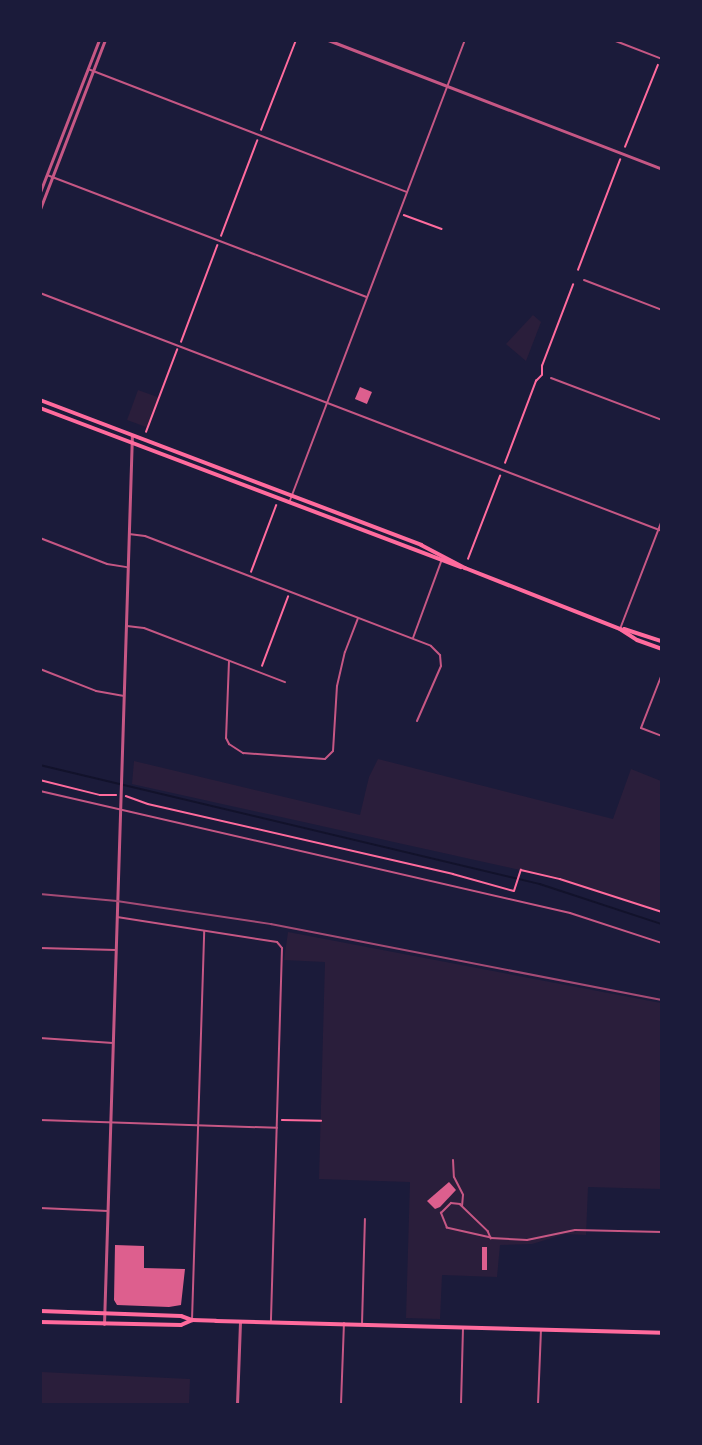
<!DOCTYPE html>
<style>
body{margin:0}
#map{position:relative;width:702px;height:1445px;overflow:hidden;background:#1b1b3a;font-family:"Golos Text",sans-serif}
div>[style]{position:absolute}
.green>*{inset:0;background:#2a1e3b;transform-origin:0 0}
.stream>*{height:1.5px;margin:-0.75px;padding:0 0.75px;transform-origin:0.75px;border-radius:0.75px;background:#12122b}
.building>*{inset:0;background:#dd5f8e;transform-origin:0 0}
.path>*{height:1.5px;margin:-0.75px;padding:0 0.75px;transform-origin:0.75px;border-radius:0.75px;background:#ff6b9d}
.service>*{height:1.5px;margin:-0.75px;padding:0 0.75px;transform-origin:0.75px;border-radius:0.75px;background:#c65784}
.minor>*{height:2px;margin:-1px;padding:0 1px;transform-origin:1px;border-radius:1px;background:#c65784}
.tertiary>*{height:3px;margin:-1.5px;padding:0 1.5px;transform-origin:1.5px;border-radius:1.5px;background:#c65784}
.secondary>*{height:4px;margin:-2px;padding:0 2px;transform-origin:2px;border-radius:2px;background:#ff6b9d}
.trunk>*{height:4px;margin:-2px;padding:0 2px;transform-origin:2px;border-radius:2px;background:#ff6b9d}
.rail>*{height:1.5px;margin:-0.75px;padding:0 0.75px;transform-origin:0.75px;border-radius:0.75px;background:#a44b75}
span{translate:-50% -50%;white-space:nowrap;text-align:center;line-height:1.15;-webkit-text-stroke:4.5px #1b1b3a;paint-order:stroke}
.frame{position:absolute;inset:0;border:42px solid #1b1b3a;pointer-events:none}
</style>
<div id="map">
<div class="green">
<div style="clip-path:polygon(533px 315px,541px 322px,526px 361px,506px 344px)"></div>
<div style="left:138px;top:390px;width:23px;height:32px;rotate:20deg"></div>
<div style="clip-path:polygon(378px 759px,613px 819px,631px 769px,661px 781px,661px 911px,556px 878px,132px 784px,134px 761px,360px 815px,369px 777px)"></div>
<div style="clip-path:polygon(288px 932px,661px 1003px,661px 1189px,588px 1187px,586px 1235px,565px 1234px,532px 1244px,500px 1245px,497px 1277px,442px 1275px,440px 1319px,406px 1318px,410px 1182px,319px 1179px,325px 962px,284px 960px)"></div>
<div style="clip-path:polygon(41px 1372px,190px 1379px,189px 1404px,41px 1404px)"></div>
</div>
<div class="stream">
<div style="left:40px;top:765px;width:514px;rotate:13.39deg"></div>
<div style="left:540px;top:884px;width:128px;rotate:18.2deg"></div>
</div>
<div class="building">
<div style="left:360px;top:387px;width:13px;height:13px;rotate:23deg"></div>
<div style="clip-path:polygon(449px 1182px,456px 1190px,440px 1207px,435px 1209px,427px 1201px)"></div>
<div style="clip-path:polygon(115px 1245px,144px 1246px,144px 1268px,185px 1269px,181px 1305px,169px 1307px,117px 1305px,114px 1300px)"></div>
<div style="left:482px;top:1247px;width:5px;height:23px"></div>
</div>
<div class="path">
<div style="left:261px;top:130px;width:97px;rotate:-68.7deg"></div>
<div style="left:625px;top:147px;width:88px;rotate:-68.1deg"></div>
<div style="left:404px;top:215px;width:40px;rotate:20.2deg"></div>
<div style="left:221px;top:236px;width:102px;rotate:-69.2deg"></div>
<div style="left:578px;top:270px;width:118px;rotate:-69.1deg"></div>
<div style="left:181px;top:342px;width:103px;rotate:-69.4deg"></div>
<div style="left:146px;top:432px;width:88px;rotate:-69.3deg"></div>
<div style="left:505px;top:463px;width:88px;rotate:-69.3deg"></div>
<div style="left:536px;top:381px;width:8px;rotate:-45deg"></div>
<div style="left:542px;top:375px;width:9px;rotate:-90deg"></div>
<div style="left:542px;top:366px;width:87px;rotate:-69.1deg"></div>
<div style="left:468px;top:559px;width:89px;rotate:-68.9deg"></div>
<div style="left:251px;top:572px;width:71px;rotate:-69.3deg"></div>
<div style="left:262px;top:666px;width:74px;rotate:-69.4deg"></div>
<div style="left:40px;top:780px;width:62px;rotate:14deg"></div>
<div style="left:100px;top:795px;width:16px"></div>
<div style="left:126px;top:796px;width:23px;rotate:20deg"></div>
<div style="left:148px;top:804px;width:313px;rotate:12.9deg"></div>
<div style="left:453px;top:874px;width:63px;rotate:15.6deg"></div>
<div style="left:514px;top:891px;width:22px;rotate:-72deg"></div>
<div style="left:521px;top:870px;width:40px;rotate:13deg"></div>
<div style="left:560px;top:879px;width:107px;rotate:17.9deg"></div>
<div style="left:282px;top:1120px;width:39px;rotate:1deg"></div>
</div>
<div class="service">
<div style="left:451px;top:1203px;width:9px;rotate:6deg"></div>
<div style="left:460px;top:1204px;width:39px;rotate:44deg"></div>
<div style="left:488px;top:1231px;width:8px;rotate:67deg"></div>
<div style="left:491px;top:1238px;width:45px;rotate:-167.2deg"></div>
<div style="left:447px;top:1228px;width:16px;rotate:-112deg"></div>
<div style="left:441px;top:1213px;width:14px;rotate:-45deg"></div>
</div>
<div class="minor">
<div style="left:613px;top:40px;width:53px;rotate:21.2deg"></div>
<div style="left:88px;top:69px;width:342px;rotate:21.1deg"></div>
<div style="left:47px;top:175px;width:342px;rotate:20.9deg"></div>
<div style="left:584px;top:280px;width:84px;rotate:21deg"></div>
<div style="left:40px;top:293px;width:666px;rotate:20.94deg"></div>
<div style="left:551px;top:378px;width:119px;rotate:20.7deg"></div>
<div style="left:289px;top:503px;width:495px;rotate:-69.2deg"></div>
<div style="left:129px;top:534px;width:16px;rotate:7deg"></div>
<div style="left:145px;top:536px;width:306px;rotate:21deg"></div>
<div style="left:431px;top:646px;width:13px;rotate:45deg"></div>
<div style="left:440px;top:655px;width:11px;rotate:85deg"></div>
<div style="left:441px;top:666px;width:60px;rotate:113.6deg"></div>
<div style="left:40px;top:538px;width:72px;rotate:21.2deg"></div>
<div style="left:107px;top:564px;width:20px;rotate:9deg"></div>
<div style="left:127px;top:626px;width:17px;rotate:7deg"></div>
<div style="left:144px;top:628px;width:151px;rotate:21deg"></div>
<div style="left:620px;top:629px;width:117px;rotate:-68.9deg"></div>
<div style="left:413px;top:638px;width:84px;rotate:-69.8deg"></div>
<div style="left:229px;top:661px;width:77px;rotate:92.2deg"></div>
<div style="left:226px;top:738px;width:7px;rotate:63deg"></div>
<div style="left:229px;top:744px;width:17px;rotate:33deg"></div>
<div style="left:243px;top:753px;width:82px;rotate:4.2deg"></div>
<div style="left:325px;top:759px;width:11px;rotate:-45deg"></div>
<div style="left:333px;top:751px;width:65px;rotate:-86.5deg"></div>
<div style="left:337px;top:686px;width:35px;rotate:-77deg"></div>
<div style="left:345px;top:652px;width:36px;rotate:-69deg"></div>
<div style="left:40px;top:669px;width:60px;rotate:21.4deg"></div>
<div style="left:96px;top:691px;width:27px;rotate:10deg"></div>
<div style="left:662px;top:674px;width:58px;rotate:111.3deg"></div>
<div style="left:641px;top:728px;width:22px;rotate:21deg"></div>
<div style="left:40px;top:791px;width:544px;rotate:12.96deg"></div>
<div style="left:570px;top:913px;width:97px;rotate:18.1deg"></div>
<div style="left:117px;top:917px;width:162px;rotate:8.9deg"></div>
<div style="left:277px;top:942px;width:8px;rotate:50deg"></div>
<div style="left:282px;top:948px;width:374px;rotate:91.7deg"></div>
<div style="left:40px;top:948px;width:76px;rotate:1.5deg"></div>
<div style="left:40px;top:1038px;width:73px;rotate:3.9deg"></div>
<div style="left:40px;top:1120px;width:237px;rotate:1.9deg"></div>
<div style="left:453px;top:1160px;width:17px;rotate:87deg"></div>
<div style="left:454px;top:1177px;width:20px;rotate:63deg"></div>
<div style="left:463px;top:1195px;width:11px;rotate:95deg"></div>
<div style="left:40px;top:1208px;width:68px;rotate:2.5deg"></div>
<div style="left:491px;top:1238px;width:36px;rotate:3deg"></div>
<div style="left:527px;top:1240px;width:49px;rotate:-11.8deg"></div>
<div style="left:575px;top:1230px;width:87px;rotate:1.3deg"></div>
<div style="left:192px;top:1320px;width:389px;rotate:-88.2deg"></div>
<div style="left:362px;top:1324px;width:105px;rotate:-88.4deg"></div>
<div style="left:341px;top:1404px;width:81px;rotate:-87.9deg"></div>
<div style="left:461px;top:1404px;width:77px;rotate:-88.5deg"></div>
<div style="left:538px;top:1404px;width:75px;rotate:-87.7deg"></div>
</div>
<div class="tertiary">
<div style="left:328px;top:40px;width:358px;rotate:21.1deg"></div>
<div style="left:40px;top:192px;width:163px;rotate:-68.8deg"></div>
<div style="left:40px;top:209px;width:181px;rotate:-69deg"></div>
<div style="left:104px;top:1324px;width:889px;rotate:-88.2deg"></div>
<div style="left:237px;top:1404px;width:83px;rotate:-87.9deg"></div>
</div>
<div class="secondary">
<div style="left:40px;top:400px;width:408px;rotate:20.8deg"></div>
<div style="left:421px;top:545px;width:50px;rotate:27.6deg"></div>
<div style="left:465px;top:568px;width:167px;rotate:21.5deg"></div>
<div style="left:620px;top:629px;width:20px;rotate:33deg"></div>
<div style="left:637px;top:640px;width:27px;rotate:20deg"></div>
<div style="left:40px;top:408px;width:450px;rotate:20.7deg"></div>
<div style="left:624px;top:629px;width:40px;rotate:18deg"></div>
</div>
<div class="trunk">
<div style="left:40px;top:1311px;width:141px;rotate:2deg"></div>
<div style="left:181px;top:1316px;width:12px;rotate:20deg"></div>
<div style="left:192px;top:1320px;width:24px;rotate:2deg"></div>
<div style="left:216px;top:1321px;width:446px;rotate:1.5deg"></div>
<div style="left:40px;top:1322px;width:141px;rotate:1.2deg"></div>
<div style="left:181px;top:1325px;width:12px;rotate:-24deg"></div>
</div>
<div class="rail">
<div style="left:40px;top:894px;width:77px;rotate:5.2deg"></div>
<div style="left:117px;top:901px;width:156px;rotate:8.5deg"></div>
<div style="left:271px;top:924px;width:398px;rotate:11deg"></div>
</div>
<div class="frame"></div>
</div>
